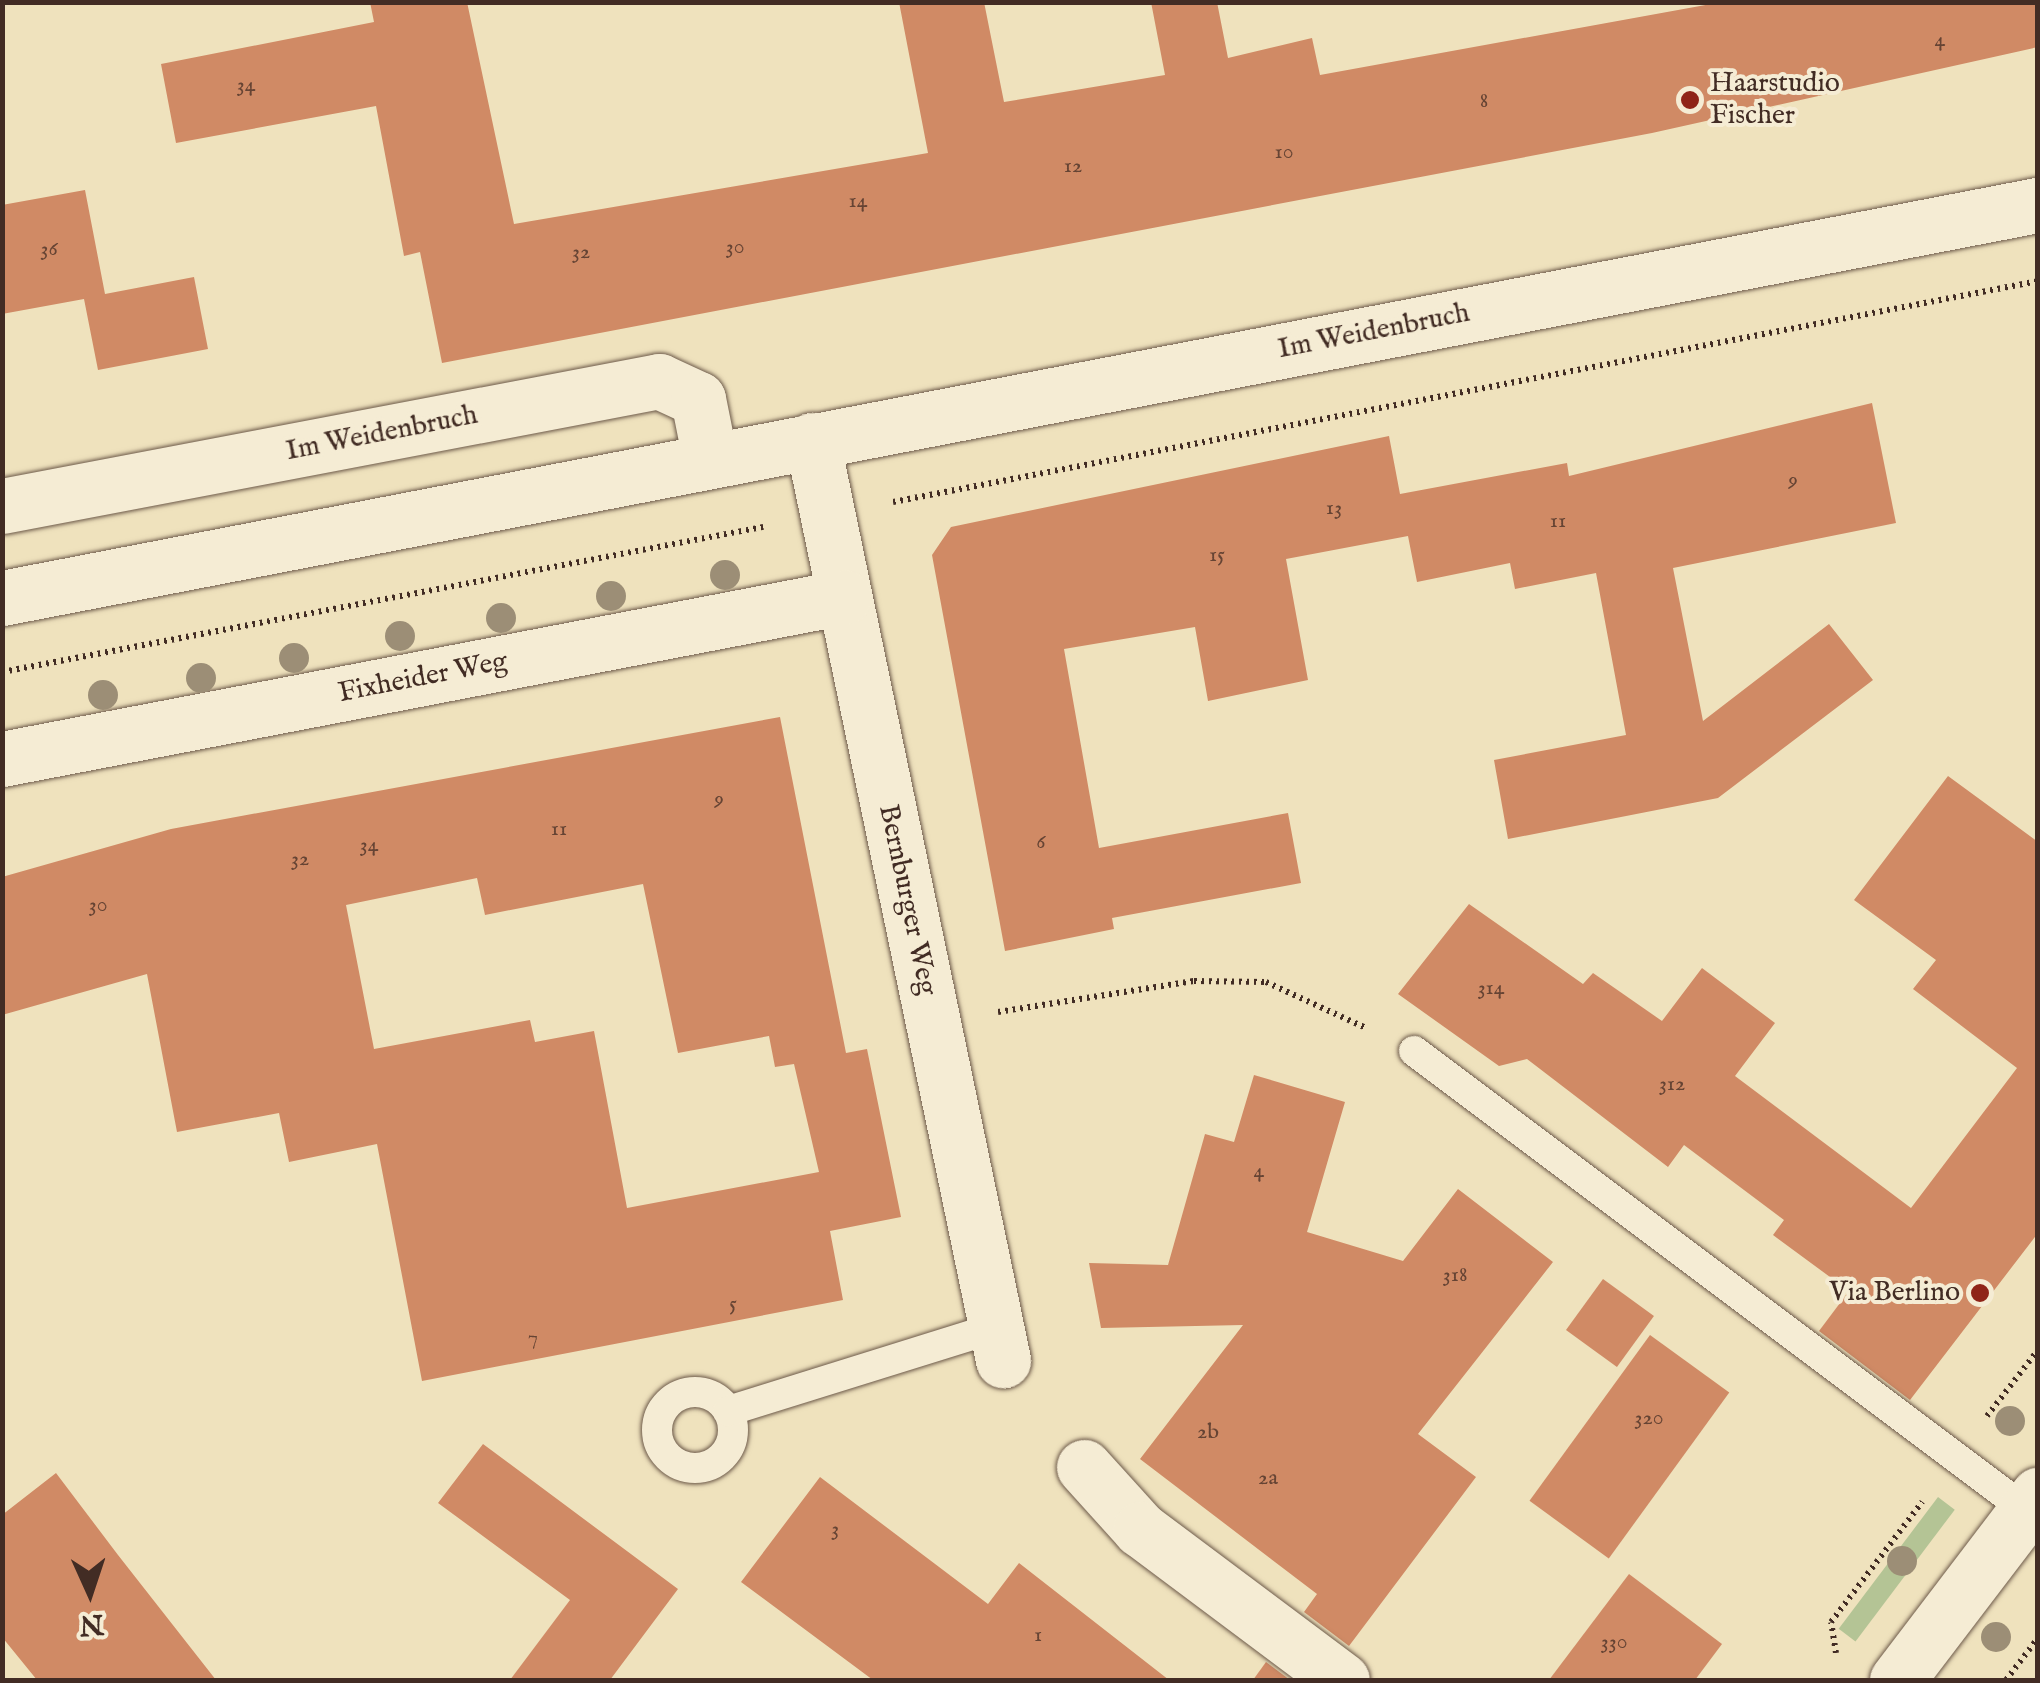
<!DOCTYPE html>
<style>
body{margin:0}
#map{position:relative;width:2040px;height:1683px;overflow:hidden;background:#efe2bd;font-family:"IM FELL English",serif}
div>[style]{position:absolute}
.green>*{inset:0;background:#b4c495;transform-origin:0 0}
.building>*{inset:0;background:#d08a65;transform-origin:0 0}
.path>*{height:6px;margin-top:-3px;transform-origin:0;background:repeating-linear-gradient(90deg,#422c24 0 2.5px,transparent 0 7.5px)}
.roads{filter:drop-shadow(0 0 2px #6d5a4a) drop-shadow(0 0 2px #6d5a4a)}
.service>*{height:30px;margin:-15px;padding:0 15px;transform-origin:15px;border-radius:15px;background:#f5ecd4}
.service>.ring{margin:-15px;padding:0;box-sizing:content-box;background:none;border:30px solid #f5ecd4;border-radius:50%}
.minor>*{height:55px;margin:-27.5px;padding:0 27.5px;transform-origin:27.5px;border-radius:27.5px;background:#f5ecd4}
.tertiary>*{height:55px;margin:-27.5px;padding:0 27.5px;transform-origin:27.5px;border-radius:27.5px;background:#f5ecd4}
.secondary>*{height:55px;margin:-27.5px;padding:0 27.5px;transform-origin:27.5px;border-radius:27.5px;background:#f5ecd4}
.trees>*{width:30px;height:30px;margin:-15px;border-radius:50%;background:#9c8e76}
.dots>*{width:28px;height:28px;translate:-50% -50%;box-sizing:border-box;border:5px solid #f5ecd4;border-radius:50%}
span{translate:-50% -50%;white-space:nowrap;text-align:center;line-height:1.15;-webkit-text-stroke:8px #f5ecd4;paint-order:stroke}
.number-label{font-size:22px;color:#664434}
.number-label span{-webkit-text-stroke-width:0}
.poi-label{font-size:28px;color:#422c24}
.left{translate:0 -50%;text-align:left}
.right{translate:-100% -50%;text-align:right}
.street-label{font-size:28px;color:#422c24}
.frame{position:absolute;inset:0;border:5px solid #422c24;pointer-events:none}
.north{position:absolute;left:40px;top:1543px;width:100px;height:100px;-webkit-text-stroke:8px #f5ecd4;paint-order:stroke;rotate:177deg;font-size:28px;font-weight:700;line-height:40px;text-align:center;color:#422c24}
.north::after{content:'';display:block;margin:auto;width:35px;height:45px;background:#422c24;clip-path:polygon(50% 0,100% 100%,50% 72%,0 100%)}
</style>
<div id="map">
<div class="green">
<div style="left:1938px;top:1497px;width:21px;height:165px;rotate:37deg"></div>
</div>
<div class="building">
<div style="clip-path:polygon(370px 2px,467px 2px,514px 224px,928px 153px,899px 2px,984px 2px,1004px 102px,1165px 75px,1151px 2px,1217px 2px,1228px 58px,1312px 38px,1320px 75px,1722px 2px,2038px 2px,2038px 47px,1652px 133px,442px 363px,420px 252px,404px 256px,376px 106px,176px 143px,161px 64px,374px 22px)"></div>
<div style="clip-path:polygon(85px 190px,105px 294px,194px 277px,208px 349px,98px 370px,84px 299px,2px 314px,2px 205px)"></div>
<div style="clip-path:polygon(1872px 403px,1896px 523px,1673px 568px,1703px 721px,1829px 624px,1873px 680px,1718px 798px,1508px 839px,1494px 760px,1626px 735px,1596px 573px,1515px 589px,1510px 563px,1417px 582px,1408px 536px,1286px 559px,1308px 680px,1208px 701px,1195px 627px,1064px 649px,1099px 848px,1288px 813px,1301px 883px,1112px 918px,1114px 929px,1005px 951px,932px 555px,951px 527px,1389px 436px,1400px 494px,1567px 463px,1569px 476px)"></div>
<div style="clip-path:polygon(evenodd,780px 717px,846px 1053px,867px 1049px,901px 1217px,830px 1231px,843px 1300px,422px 1381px,377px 1144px,289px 1162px,279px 1113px,177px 1132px,147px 974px,2px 1015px,2px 877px,171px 829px,780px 717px,477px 878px,485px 915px,643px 884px,678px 1053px,769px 1036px,775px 1067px,794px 1064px,819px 1172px,627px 1208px,594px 1031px,535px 1042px,530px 1020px,374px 1049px,346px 905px,477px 878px)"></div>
<div style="clip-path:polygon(1948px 776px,2038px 842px,2038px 1233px,1910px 1400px,1819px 1331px,1849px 1291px,1773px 1235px,1784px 1220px,1684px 1145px,1668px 1167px,1527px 1059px,1499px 1066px,1398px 994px,1469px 904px,1583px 984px,1593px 973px,1662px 1021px,1702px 968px,1775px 1023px,1735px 1076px,1911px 1208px,2017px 1068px,1913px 989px,1936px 960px,1854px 900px)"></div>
<div style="clip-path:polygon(1254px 1075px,1345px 1102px,1307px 1232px,1403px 1261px,1458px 1189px,1553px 1262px,1418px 1434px,1476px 1477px,1349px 1646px,1304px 1612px,1317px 1594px,1140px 1459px,1243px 1325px,1101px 1328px,1089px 1263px,1168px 1265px,1205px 1134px,1234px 1142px)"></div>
<div style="left:1603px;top:1279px;width:63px;height:63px;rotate:36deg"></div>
<div style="left:1650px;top:1335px;width:98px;height:205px;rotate:36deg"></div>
<div style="clip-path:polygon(483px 1444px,678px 1589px,610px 1680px,510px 1680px,570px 1600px,438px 1503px)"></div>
<div style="clip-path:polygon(56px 1473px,118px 1555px,216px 1680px,37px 1680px,2px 1637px,2px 1515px)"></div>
<div style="clip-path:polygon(820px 1477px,988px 1604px,1019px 1563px,1169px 1680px,873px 1680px,741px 1582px)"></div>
<div style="clip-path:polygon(1629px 1574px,1722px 1644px,1695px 1680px,1549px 1680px)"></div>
<div style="clip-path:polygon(1266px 1662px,1290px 1680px,1253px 1680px)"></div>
</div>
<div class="path">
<div style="left:893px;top:502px;width:1166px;rotate:-10.92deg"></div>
<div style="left:2px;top:672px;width:775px;rotate:-10.79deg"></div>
<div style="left:998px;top:1012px;width:198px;rotate:-9deg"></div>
<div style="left:1194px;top:981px;width:72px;rotate:0.8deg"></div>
<div style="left:1266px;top:982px;width:112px;rotate:24.7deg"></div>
<div style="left:1987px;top:1416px;width:83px;rotate:-52.3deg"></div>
<div style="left:1836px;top:1653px;width:31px;rotate:-99deg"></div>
<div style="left:1831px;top:1622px;width:151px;rotate:-52.8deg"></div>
<div style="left:2006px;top:1680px;width:53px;rotate:-52.7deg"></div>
</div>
<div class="roads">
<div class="service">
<div style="left:1414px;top:1051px;width:765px;rotate:36.87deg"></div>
<div class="ring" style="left:657px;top:1392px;width:46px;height:46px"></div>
<div style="left:728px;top:1411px;width:282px;rotate:-17.3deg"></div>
</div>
<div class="minor">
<div style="left:812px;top:440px;width:940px;rotate:78.27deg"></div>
<div style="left:2px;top:506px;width:669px;rotate:-10.77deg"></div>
<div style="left:659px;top:381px;width:43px;rotate:24.8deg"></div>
<div style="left:698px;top:399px;width:61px;rotate:78.7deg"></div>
<div style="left:2px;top:759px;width:857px;rotate:-10.89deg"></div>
<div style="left:1084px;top:1467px;width:84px;rotate:47.9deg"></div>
<div style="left:1140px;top:1529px;width:252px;rotate:36.8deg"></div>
</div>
<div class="tertiary">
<div style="left:2px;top:598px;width:2074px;rotate:-10.93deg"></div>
</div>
<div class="secondary">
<div style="left:1897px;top:1680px;width:233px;rotate:-52.7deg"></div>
</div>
</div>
<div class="trees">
<div style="left:725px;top:575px"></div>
<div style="left:611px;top:596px"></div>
<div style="left:501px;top:618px"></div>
<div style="left:400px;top:636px"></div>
<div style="left:294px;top:658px"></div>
<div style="left:201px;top:678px"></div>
<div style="left:103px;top:695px"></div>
<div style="left:2010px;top:1421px"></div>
<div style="left:1902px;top:1561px"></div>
<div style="left:1996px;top:1637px"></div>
</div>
<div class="dots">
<div style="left:1690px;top:100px;background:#8f2418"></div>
<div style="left:1980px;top:1293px;background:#8f2418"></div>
</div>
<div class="number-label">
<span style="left:1940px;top:41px">4</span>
<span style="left:246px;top:86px">34</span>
<span style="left:1484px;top:102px">8</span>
<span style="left:1284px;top:153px">10</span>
<span style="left:1073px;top:167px">12</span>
<span style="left:858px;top:202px">14</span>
<span style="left:735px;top:248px">30</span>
<span style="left:49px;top:250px">36</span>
<span style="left:581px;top:253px">32</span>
<span style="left:1793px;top:481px">9</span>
<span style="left:1334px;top:509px">13</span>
<span style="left:1558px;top:522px">11</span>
<span style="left:1217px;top:556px">15</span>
<span style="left:719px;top:800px">9</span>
<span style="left:559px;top:830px">11</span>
<span style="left:1041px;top:843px">6</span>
<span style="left:369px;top:846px">34</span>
<span style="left:300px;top:860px">32</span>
<span style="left:98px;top:906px">30</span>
<span style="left:1491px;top:989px">314</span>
<span style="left:1672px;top:1085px">312</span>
<span style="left:1259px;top:1172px">4</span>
<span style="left:1455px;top:1276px">318</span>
<span style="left:733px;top:1305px">5</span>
<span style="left:533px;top:1339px">7</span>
<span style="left:1649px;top:1419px">320</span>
<span style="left:1208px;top:1433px">2b</span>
<span style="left:1268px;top:1479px">2a</span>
<span style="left:835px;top:1530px">3</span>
<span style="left:1038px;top:1636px">1</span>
<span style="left:1614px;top:1643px">330</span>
</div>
<div class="poi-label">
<span class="left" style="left:1710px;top:100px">Haarstudio<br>Fischer</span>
<span class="right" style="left:1960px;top:1293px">Via Berlino</span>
</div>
<div class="street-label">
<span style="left:1374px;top:332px;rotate:-11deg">Im Weidenbruch</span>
<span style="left:382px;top:434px;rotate:-11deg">Im Weidenbruch</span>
<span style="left:423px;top:678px;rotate:-11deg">Fixheider Weg</span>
<span style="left:907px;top:900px;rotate:78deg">Bernburger Weg</span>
</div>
<div class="frame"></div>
<div class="north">N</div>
</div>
